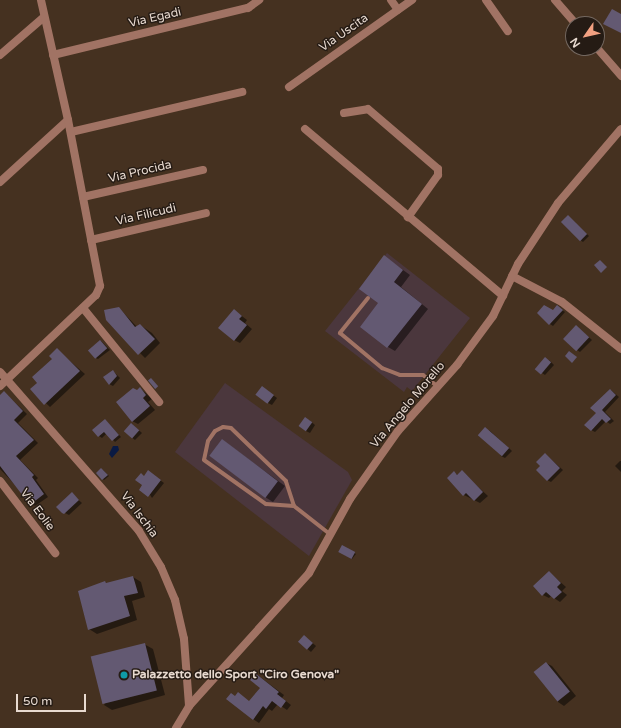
<!DOCTYPE html>
<style>
body{margin:0}
#map{position:relative;width:621px;height:728px;overflow:hidden;background:#453120;font-family:"Varela Round",sans-serif}
div>[style]{position:absolute}
.industrial>*{inset:0;background:#4b373d}
.water>*{inset:0;background:#0a1a43}
.shadow>*{inset:0;background:#0007}
.building>*{inset:0;background:#635972;transform-origin:0 0}
.service>*{height:4px;margin:-2px;padding:0 2px;transform-origin:2px;border-radius:2px;background:#a17364}
.minor>*{height:8px;margin:-4px;padding:0 4px;transform-origin:4px;border-radius:4px;background:#a17364}
.tertiary>*{height:8px;margin:-4px;padding:0 4px;transform-origin:4px;border-radius:4px;background:#a17364}
.dots>*{width:11px;height:11px;translate:-50% -50%;box-sizing:border-box;border:2px solid #251b14;border-radius:50%}
span{translate:-50% -50%;white-space:nowrap;text-align:center;line-height:1.15;-webkit-text-stroke:3px #251b14;paint-order:stroke}
.street-label{font-size:12px;color:#e8dad0}
.poi-label{font-size:12px;color:#e8dad0;font-weight:700}
.left{translate:0 -50%;text-align:left}
.north{position:absolute;left:565px;top:16px;width:40px;height:40px;box-sizing:border-box;background:#251b14;border:1px solid #73675f;border-radius:50%;rotate:236deg;font-size:11px;font-weight:700;line-height:16px;text-align:center;color:#e8dad0}
.north::after{content:'';display:block;margin:auto;width:14px;height:18px;background:#f2a081;clip-path:polygon(50% 0,100% 100%,50% 72%,0 100%)}
.scale{position:absolute;left:16px;top:694px;width:70px;height:18px;box-sizing:border-box;border:2px solid #e8dad0;border-top:0;padding-left:5px;font-size:12px;line-height:14px;white-space:nowrap;color:#e8dad0;-webkit-text-stroke:3px #251b14;paint-order:stroke}
</style>
<div id="map">
<div class="industrial">
<div style="clip-path:polygon(387px 253px,470px 318px,412px 391px,407px 387px,404px 392px,325px 331px)"></div>
<div style="clip-path:polygon(225px 383px,348px 472px,352px 480px,309px 556px,175px 452px)"></div>
</div>
<div class="water">
<div style="clip-path:polygon(113px 446px,118px 446px,119px 450px,112px 458px,109px 454px)"></div>
</div>
<div class="shadow">
<div style="clip-path:polygon(568px 216px,589px 236px,583px 242px,580px 240px)"></div>
<div style="clip-path:polygon(385px 257px,410px 275px,401px 287px,428px 309px,395px 351px,388px 347px,379px 303px)"></div>
<div style="clip-path:polygon(557px 307px,565px 312px,553px 326px,550px 324px)"></div>
<div style="clip-path:polygon(119px 308px,137px 327px,140px 325px,152px 333px,160px 343px,145px 358px,107px 320px)"></div>
<div style="clip-path:polygon(234px 310px,247px 320px,245px 323px,252px 329px,240px 343px,234px 340px)"></div>
<div style="clip-path:polygon(576px 326px,592px 340px,580px 352px,577px 350px)"></div>
<div style="clip-path:polygon(101px 341px,110px 350px,98px 359px,94px 357px)"></div>
<div style="clip-path:polygon(57px 350px,85px 374px,50px 407px,31px 389px,39px 383px)"></div>
<div style="clip-path:polygon(549px 360px,554px 365px,545px 375px,536px 369px)"></div>
<div style="clip-path:polygon(113px 371px,120px 378px,113px 386px,109px 384px)"></div>
<div style="clip-path:polygon(140px 388px,152px 399px,148px 402px,155px 410px,138px 424px,132px 421px,137px 391px)"></div>
<div style="clip-path:polygon(266px 390px,277px 398px,272px 405px,268px 403px)"></div>
<div style="clip-path:polygon(611px 390px,619px 397px,605px 412px,614px 421px,610px 424px,606px 421px,595px 432px,591px 430px)"></div>
<div style="clip-path:polygon(4px 392px,27px 414px,18px 423px,38px 443px,20px 460px,38px 478px,36px 480px,48px 497px,35px 506px,0 469px,0 397px)"></div>
<div style="clip-path:polygon(105px 420px,121px 437px,115px 442px,107px 433px,102px 438px,99px 436px)"></div>
<div style="clip-path:polygon(309px 420px,315px 425px,310px 433px,306px 431px)"></div>
<div style="clip-path:polygon(132px 424px,142px 433px,135px 440px,131px 437px)"></div>
<div style="clip-path:polygon(489px 430px,512px 451px,505px 458px,501px 456px)"></div>
<div style="clip-path:polygon(222px 440px,285px 486px,273px 502px,265px 497px)"></div>
<div style="clip-path:polygon(545px 454px,563px 470px,551px 482px,547px 480px,542px 466px)"></div>
<div style="clip-path:polygon(620px 461px,621px 461px,621px 472px,615px 466px)"></div>
<div style="clip-path:polygon(103px 470px,109px 476px,104px 480px,103px 479px)"></div>
<div style="clip-path:polygon(462px 472px,488px 496px,480px 503px,464px 495px,454px 473px,458px 475px)"></div>
<div style="clip-path:polygon(152px 474px,164px 483px,152px 498px,144px 485px,145px 477px)"></div>
<div style="clip-path:polygon(72px 494px,82px 503px,69px 515px,65px 513px)"></div>
<div style="clip-path:polygon(343px 547px,356px 554px,352px 559px,340px 552px)"></div>
<div style="clip-path:polygon(549px 572px,566px 587px,562px 591px,567px 595px,560px 602px,551px 596px,549px 598px,543px 595px)"></div>
<div style="clip-path:polygon(133px 577px,141px 582px,145px 597px,132px 601px,137px 620px,97px 634px,89px 629px,105px 582px,108px 584px)"></div>
<div style="clip-path:polygon(308px 639px,316px 646px,311px 652px,299px 642px)"></div>
<div style="clip-path:polygon(144px 644px,153px 649px,165px 695px,112px 710px,104px 705px)"></div>
<div style="clip-path:polygon(546px 663px,552px 666px,576px 696px,564px 706px,558px 702px)"></div>
<div style="clip-path:polygon(256px 674px,284px 695px,282px 698px,291px 705px,287px 710px,278px 704px,272px 711px,269px 709px,259px 723px,253px 719px,250px 702px,262px 687px)"></div>
</div>
<div class="building">
<div style="clip-path:polygon(612px 9px,621px 14px,621px 33px,603px 24px)"></div>
<div style="left:568px;top:215px;width:27px;height:10px;rotate:45deg"></div>
<div style="clip-path:polygon(384px 255px,403px 270px,394px 282px,422px 304px,387px 348px,360px 327px,378px 303px,359px 289px)"></div>
<div style="clip-path:polygon(600px 260px,607px 267px,601px 273px,594px 265px)"></div>
<div style="clip-path:polygon(544px 305px,553px 310px,557px 305px,563px 310px,549px 325px,537px 313px)"></div>
<div style="clip-path:polygon(119px 307px,135px 327px,140px 324px,155px 339px,138px 355px,106px 320px,104px 310px)"></div>
<div style="clip-path:polygon(234px 309px,242px 316px,239px 319px,247px 325px,234px 341px,218px 328px)"></div>
<div style="left:576px;top:325px;width:18px;height:19px;rotate:43deg"></div>
<div style="left:100px;top:340px;width:11px;height:16px;rotate:49deg"></div>
<div style="clip-path:polygon(57px 348px,80px 371px,44px 405px,30px 389px,37px 383px,32px 377px,52px 359px,49px 356px)"></div>
<div style="clip-path:polygon(569px 351px,577px 357px,572px 363px,565px 356px)"></div>
<div style="left:545px;top:357px;width:8px;height:16px;rotate:40deg"></div>
<div style="clip-path:polygon(113px 370px,117px 376px,109px 385px,103px 377px)"></div>
<div style="left:151px;top:378px;width:11px;height:4px;rotate:49deg"></div>
<div style="left:262px;top:386px;width:15px;height:11px;rotate:37deg"></div>
<div style="clip-path:polygon(140px 387px,146px 395px,143px 398px,150px 406px,132px 422px,116px 402px,133px 388px,137px 390px)"></div>
<div style="clip-path:polygon(610px 389px,616px 395px,602px 410px,611px 419px,606px 423px,602px 419px,591px 431px,584px 425px,596px 413px,590px 408px)"></div>
<div style="clip-path:polygon(4px 391px,23px 411px,14px 420px,34px 440px,16px 456px,34px 475px,32px 477px,44px 494px,30px 505px,0 466px,0 395px)"></div>
<div style="left:305px;top:417px;width:9px;height:11px;rotate:36deg"></div>
<div style="clip-path:polygon(105px 419px,119px 435px,112px 441px,104px 432px,98px 437px,92px 430px)"></div>
<div style="left:131px;top:423px;width:11px;height:11px;rotate:41deg"></div>
<div style="left:485px;top:427px;width:32px;height:11px;rotate:41deg"></div>
<div style="left:222px;top:439px;width:70px;height:21px;rotate:37deg"></div>
<div style="clip-path:polygon(545px 453px,560px 468px,547px 481px,536px 470px,540px 466px,536px 462px)"></div>
<div style="clip-path:polygon(101px 468px,108px 475px,102px 480px,96px 473px)"></div>
<div style="clip-path:polygon(148px 470px,161px 480px,148px 497px,139px 490px,142px 485px,135px 480px,141px 473px,144px 476px)"></div>
<div style="clip-path:polygon(462px 470px,483px 492px,474px 501px,466px 493px,463px 496px,447px 478px,454px 471px,457px 475px)"></div>
<div style="clip-path:polygon(72px 492px,79px 500px,64px 514px,62px 513px,56px 507px)"></div>
<div style="left:342px;top:545px;width:15px;height:8px;rotate:28deg"></div>
<div style="clip-path:polygon(549px 571px,561px 583px,557px 587px,562px 592px,554px 599px,546px 592px,542px 596px,533px 586px)"></div>
<div style="clip-path:polygon(133px 576px,138px 593px,124px 596px,130px 616px,88px 630px,78px 591px,105px 581px,106px 583px)"></div>
<div style="left:304px;top:635px;width:12px;height:9px;rotate:42deg"></div>
<div style="left:145px;top:643px;width:49px;height:56px;rotate:76deg"></div>
<div style="left:546px;top:662px;width:38px;height:16px;rotate:51deg"></div>
<div style="clip-path:polygon(255px 673px,279px 692px,277px 694px,286px 701px,281px 708px,272px 701px,266px 709px,263px 706px,253px 720px,226px 699px,231px 693px,235px 696px,238px 692px,249px 701px,260px 688px,250px 680px)"></div>
</div>
<div class="service">
<div style="left:368px;top:298px;width:45px;rotate:128.7deg"></div>
<div style="left:340px;top:333px;width:55px;rotate:39.8deg"></div>
<div style="left:382px;top:368px;width:19px;rotate:21deg"></div>
<div style="left:400px;top:375px;width:23px"></div>
<div style="left:423px;top:375px;width:18px;rotate:38deg"></div>
<div style="left:294px;top:506px;width:26px;rotate:-108deg"></div>
<div style="left:286px;top:481px;width:76px;rotate:-136.1deg"></div>
<div style="left:231px;top:428px;width:8px;rotate:-173deg"></div>
<div style="left:223px;top:427px;width:9px;rotate:153deg"></div>
<div style="left:215px;top:431px;width:12px;rotate:125deg"></div>
<div style="left:208px;top:441px;width:19px;rotate:102deg"></div>
<div style="left:204px;top:460px;width:76px;rotate:35.4deg"></div>
<div style="left:266px;top:504px;width:28px;rotate:4deg"></div>
<div style="left:294px;top:506px;width:47px;rotate:38.1deg"></div>
</div>
<div class="minor">
<div style="left:391px;top:0;width:12px;rotate:55deg"></div>
<div style="left:486px;top:0;width:38px;rotate:55deg"></div>
<div style="left:555px;top:0;width:32px;rotate:49deg"></div>
<div style="left:597px;top:48px;width:37px;rotate:49deg"></div>
<div style="left:0;top:55px;width:58px;rotate:-40.8deg"></div>
<div style="left:53px;top:55px;width:201px;rotate:-13.6deg"></div>
<div style="left:248px;top:8px;width:14px;rotate:-36deg"></div>
<div style="left:289px;top:87px;width:151px;rotate:-35.3deg"></div>
<div style="left:344px;top:113px;width:24px;rotate:-9deg"></div>
<div style="left:368px;top:109px;width:92px;rotate:40.6deg"></div>
<div style="left:438px;top:169px;width:6px;rotate:90deg"></div>
<div style="left:438px;top:175px;width:52px;rotate:125.5deg"></div>
<div style="left:305px;top:129px;width:259px;rotate:40.1deg"></div>
<div style="left:71px;top:132px;width:176px;rotate:-13.2deg"></div>
<div style="left:0;top:182px;width:92px;rotate:-42.4deg"></div>
<div style="left:83px;top:197px;width:123px;rotate:-12.7deg"></div>
<div style="left:91px;top:240px;width:118px;rotate:-13.2deg"></div>
<div style="left:512px;top:276px;width:56px;rotate:27.5deg"></div>
<div style="left:562px;top:302px;width:75px;rotate:38.5deg"></div>
<div style="left:83px;top:308px;width:121px;rotate:51deg"></div>
<div style="left:0;top:372px;width:211px;rotate:48.8deg"></div>
<div style="left:139px;top:531px;width:42px;rotate:58.6deg"></div>
<div style="left:161px;top:567px;width:36px;rotate:67deg"></div>
<div style="left:175px;top:600px;width:40px;rotate:77deg"></div>
<div style="left:184px;top:639px;width:67px;rotate:85.7deg"></div>
<div style="left:0;top:386px;width:132px;rotate:-43.5deg"></div>
<div style="left:96px;top:295px;width:10px;rotate:-66deg"></div>
<div style="left:100px;top:286px;width:169px;rotate:-100.9deg"></div>
<div style="left:68px;top:120px;width:123px;rotate:-102.7deg"></div>
<div style="left:0;top:481px;width:91px;rotate:52.6deg"></div>
</div>
<div class="tertiary">
<div style="left:176px;top:728px;width:26px;rotate:-59deg"></div>
<div style="left:189px;top:706px;width:179px;rotate:-47.9deg"></div>
<div style="left:309px;top:573px;width:85px;rotate:-61deg"></div>
<div style="left:350px;top:499px;width:83px;rotate:-54.8deg"></div>
<div style="left:398px;top:431px;width:89px;rotate:-48.2deg"></div>
<div style="left:457px;top:365px;width:61px;rotate:-53.7deg"></div>
<div style="left:493px;top:316px;width:58px;rotate:-64.3deg"></div>
<div style="left:518px;top:264px;width:73px;rotate:-56.7deg"></div>
<div style="left:558px;top:203px;width:97px;rotate:-49.6deg"></div>
</div>
<div class="dots">
<div style="left:124px;top:675px;background:#0f9aa8"></div>
</div>
<div class="street-label">
<span style="left:155px;top:18px;rotate:-13deg">Via Egadi</span>
<span style="left:344px;top:33px;rotate:-35deg">Via Uscita</span>
<span style="left:140px;top:172px;rotate:-13deg">Via Procida</span>
<span style="left:146px;top:215px;rotate:-13deg">Via Filicudi</span>
<span style="left:408px;top:405px;rotate:-50deg">Via Angelo Morello</span>
<span style="left:37px;top:510px;rotate:53deg">Via Eolie</span>
<span style="left:139px;top:515px;rotate:53deg">Via Ischia</span>
</div>
<div class="poi-label">
<span class="left" style="left:132px;top:675px">Palazzetto dello Sport "Ciro Genova"</span>
</div>
<div class="north">N</div>
<div class="scale">50 m</div>
</div>
